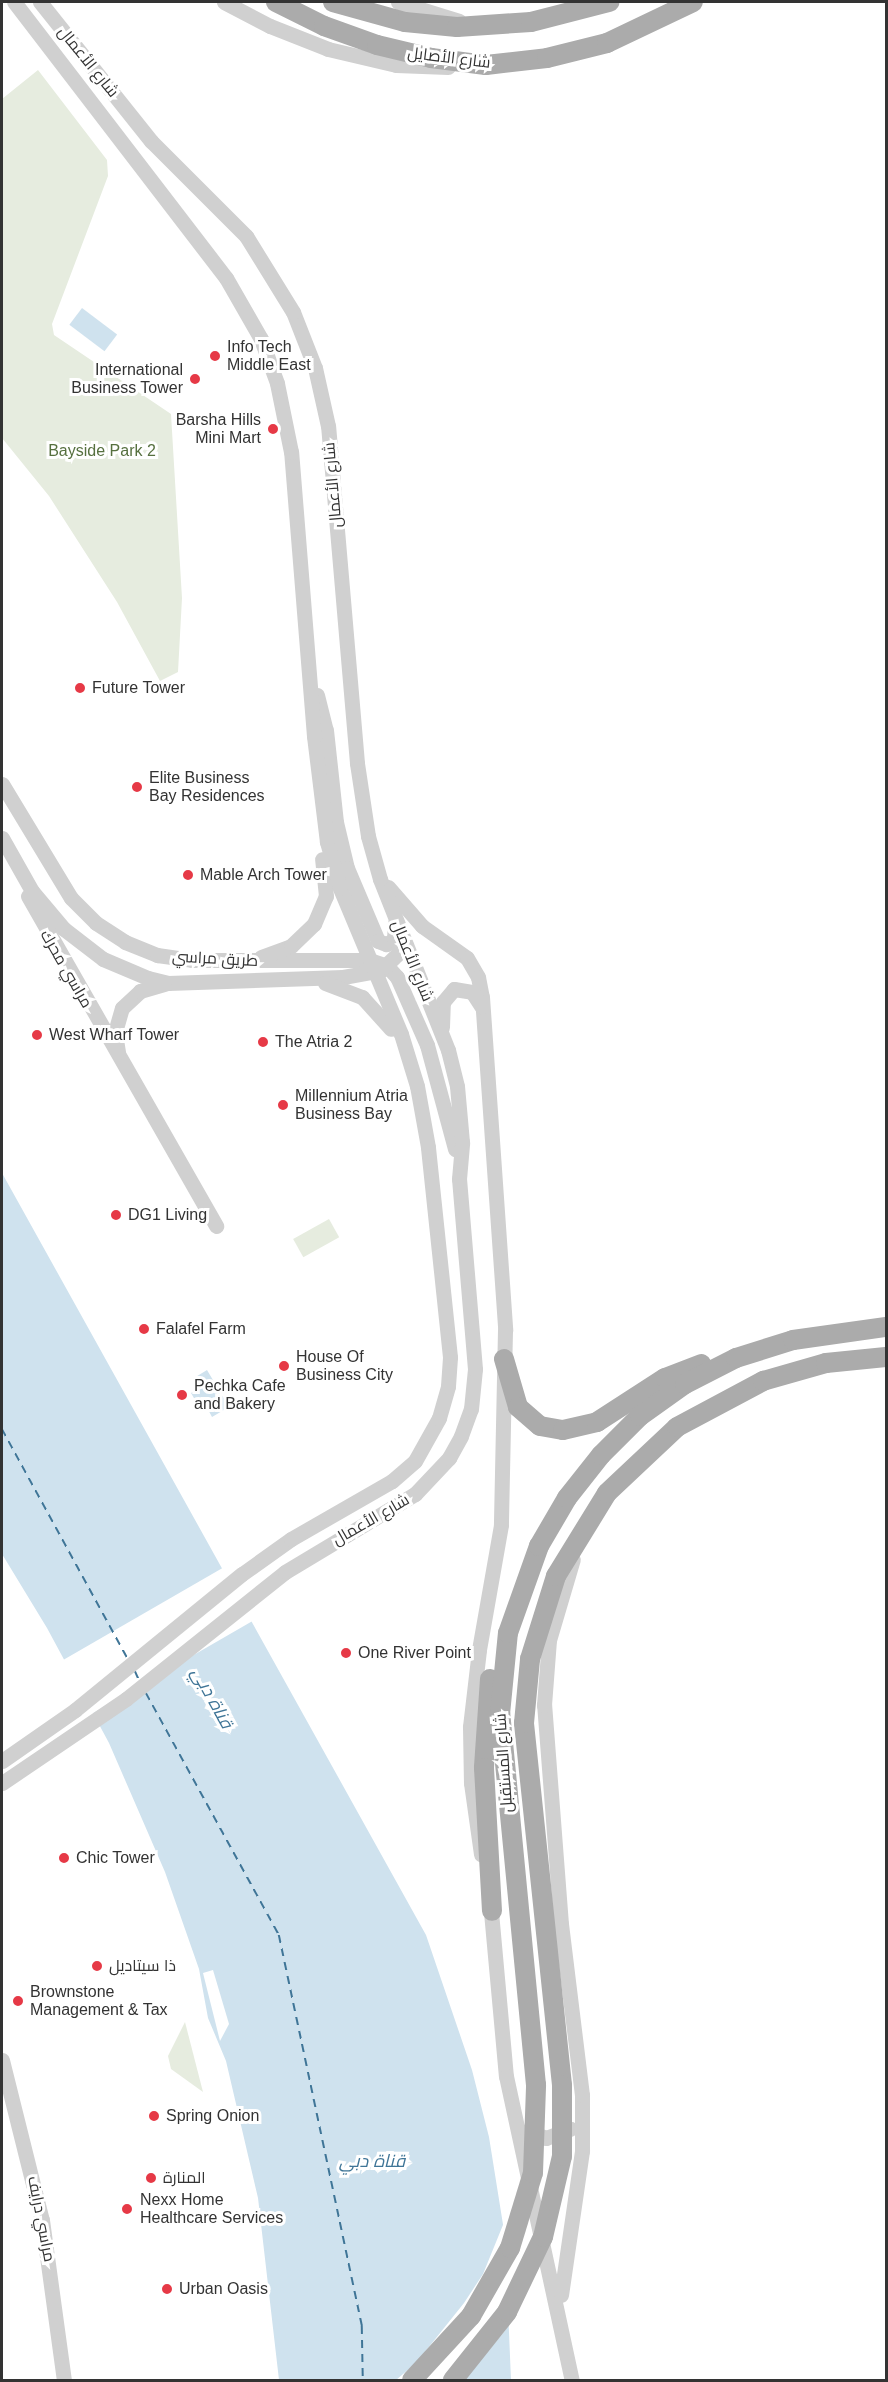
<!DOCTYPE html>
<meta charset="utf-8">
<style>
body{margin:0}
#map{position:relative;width:888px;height:2382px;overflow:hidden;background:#fff;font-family:Arial,Cairo,sans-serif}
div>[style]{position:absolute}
.green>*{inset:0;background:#e6ecdf;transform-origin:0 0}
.water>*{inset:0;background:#cfe2ee;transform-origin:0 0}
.pier>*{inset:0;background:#fff;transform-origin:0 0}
.ferry>*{height:1.5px;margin-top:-0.75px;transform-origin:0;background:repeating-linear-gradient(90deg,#3f7597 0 8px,transparent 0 14px)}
.minor>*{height:15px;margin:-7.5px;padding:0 7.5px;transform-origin:7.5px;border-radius:7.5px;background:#d0d0d0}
.major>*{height:20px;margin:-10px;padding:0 10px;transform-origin:10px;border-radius:10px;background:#ababab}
.major-bridge>*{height:20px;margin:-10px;padding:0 10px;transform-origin:10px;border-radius:10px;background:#ababab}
.dots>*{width:16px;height:16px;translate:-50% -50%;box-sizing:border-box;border:3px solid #fff;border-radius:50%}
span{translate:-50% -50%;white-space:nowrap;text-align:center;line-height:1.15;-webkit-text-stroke:6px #fff;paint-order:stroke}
.street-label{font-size:16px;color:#333}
.poi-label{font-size:16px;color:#333}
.left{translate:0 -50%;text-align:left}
.right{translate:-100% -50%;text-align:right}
.park-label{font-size:16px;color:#56703f}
.water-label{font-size:18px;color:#3f7597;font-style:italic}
.frame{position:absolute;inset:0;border:3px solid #333;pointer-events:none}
</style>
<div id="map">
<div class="green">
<div style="clip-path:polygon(38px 70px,107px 160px,108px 176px,52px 324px,54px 335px,171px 414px,182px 598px,178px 672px,160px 681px,117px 602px,49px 496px,2px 438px,2px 99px)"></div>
<div style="left:329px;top:1219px;width:21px;height:41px;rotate:61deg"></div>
<div style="clip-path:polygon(185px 2022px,203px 2092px,171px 2069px,168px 2056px)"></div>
</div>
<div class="water">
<div style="left:82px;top:308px;width:44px;height:21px;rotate:37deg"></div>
<div style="clip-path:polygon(2px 1173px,426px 1935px,472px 2070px,489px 2137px,505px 2237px,511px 2380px,279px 2380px,258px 2198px,226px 2061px,208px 2018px,199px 1969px,165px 1872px,109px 1743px,47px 1628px,2px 1554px)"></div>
<div style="clip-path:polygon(207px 1370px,229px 1407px,212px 1417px,204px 1402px,198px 1405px,191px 1393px,199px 1388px,194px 1378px)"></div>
</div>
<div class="pier">
<div style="left:226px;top:1566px;width:61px;height:193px;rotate:60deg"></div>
<div style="clip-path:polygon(213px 1970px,229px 2024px,220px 2041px,203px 1973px)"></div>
<div style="clip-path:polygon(505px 2220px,513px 2318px,504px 2332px,464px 2380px,396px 2380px,416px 2363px,464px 2303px,483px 2274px)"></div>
</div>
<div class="ferry">
<div style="left:2px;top:1429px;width:262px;rotate:61.3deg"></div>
<div style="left:135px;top:1671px;width:10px;rotate:66deg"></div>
<div style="left:146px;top:1693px;width:276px;rotate:61.2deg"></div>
<div style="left:279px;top:1935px;width:400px;rotate:78deg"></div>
<div style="left:362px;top:2326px;width:54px;rotate:88.9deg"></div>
</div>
<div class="minor">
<div style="left:224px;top:2px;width:52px;rotate:27.6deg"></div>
<div style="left:270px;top:26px;width:62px;rotate:21.6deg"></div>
<div style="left:328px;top:49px;width:70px;rotate:13.2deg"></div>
<div style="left:396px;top:65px;width:52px;rotate:2.2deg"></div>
<div style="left:398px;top:2px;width:64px;rotate:17.3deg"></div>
<div style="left:317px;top:695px;width:36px;rotate:76deg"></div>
<div style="left:326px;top:730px;width:93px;rotate:83.8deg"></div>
<div style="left:336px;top:822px;width:47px;rotate:76.6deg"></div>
<div style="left:347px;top:868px;width:79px;rotate:67deg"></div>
<div style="left:378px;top:941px;width:9px;rotate:21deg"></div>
<div style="left:386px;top:944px;width:9px;rotate:-27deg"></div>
<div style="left:394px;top:940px;width:17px;rotate:-87deg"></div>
<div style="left:2px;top:784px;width:133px;rotate:58.8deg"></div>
<div style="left:71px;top:898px;width:35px;rotate:45deg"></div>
<div style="left:96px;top:923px;width:35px;rotate:33deg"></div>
<div style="left:125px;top:942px;width:35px;rotate:22deg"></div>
<div style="left:157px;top:955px;width:35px;rotate:8deg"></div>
<div style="left:192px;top:960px;width:177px"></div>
<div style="left:369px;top:960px;width:19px;rotate:18deg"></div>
<div style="left:387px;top:966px;width:15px;rotate:48deg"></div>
<div style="left:397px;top:977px;width:74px;rotate:66.2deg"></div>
<div style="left:427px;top:1045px;width:108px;rotate:74.9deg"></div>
<div style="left:2px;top:838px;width:61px;rotate:60.5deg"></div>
<div style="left:32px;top:891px;width:50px;rotate:49.9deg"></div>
<div style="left:64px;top:929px;width:49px;rotate:37.6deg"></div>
<div style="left:103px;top:959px;width:49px;rotate:22.9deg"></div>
<div style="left:148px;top:978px;width:21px;rotate:14deg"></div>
<div style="left:168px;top:983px;width:175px;rotate:-2deg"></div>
<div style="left:343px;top:977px;width:39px;rotate:-10deg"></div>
<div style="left:381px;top:970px;width:35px;rotate:-44deg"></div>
<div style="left:388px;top:887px;width:52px;rotate:48.9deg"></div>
<div style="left:422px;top:926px;width:55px;rotate:35.4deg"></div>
<div style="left:467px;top:958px;width:22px;rotate:60deg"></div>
<div style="left:478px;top:977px;width:20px;rotate:79deg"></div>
<div style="left:482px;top:997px;width:334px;rotate:86deg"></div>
<div style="left:505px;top:1330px;width:195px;rotate:91.2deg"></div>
<div style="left:501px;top:1525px;width:127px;rotate:100deg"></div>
<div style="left:479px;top:1650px;width:78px;rotate:96.7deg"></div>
<div style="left:470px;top:1727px;width:56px;rotate:89deg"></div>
<div style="left:471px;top:1783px;width:72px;rotate:82deg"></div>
<div style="left:28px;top:896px;width:380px;rotate:60.3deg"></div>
<div style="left:261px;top:957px;width:32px;rotate:-20deg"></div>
<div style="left:291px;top:946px;width:32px;rotate:-44deg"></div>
<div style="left:314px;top:924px;width:30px;rotate:-67deg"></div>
<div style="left:326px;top:896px;width:37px;rotate:-96deg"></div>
<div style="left:325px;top:983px;width:40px;rotate:21deg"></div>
<div style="left:362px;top:997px;width:43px;rotate:47.8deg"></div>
<div style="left:442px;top:1027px;width:25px;rotate:-88deg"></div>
<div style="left:443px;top:1002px;width:17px;rotate:-50deg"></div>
<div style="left:454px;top:989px;width:18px;rotate:9deg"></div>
<div style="left:472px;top:992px;width:17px;rotate:57deg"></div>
<div style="left:118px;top:1052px;width:20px;rotate:-99deg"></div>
<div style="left:115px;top:1032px;width:25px;rotate:-74deg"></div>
<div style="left:122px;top:1008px;width:25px;rotate:-43deg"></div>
<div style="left:140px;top:991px;width:25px;rotate:-16deg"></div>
<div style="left:2px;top:1761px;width:89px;rotate:-34.9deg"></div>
<div style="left:75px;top:1710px;width:215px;rotate:-39.2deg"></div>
<div style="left:242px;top:1574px;width:60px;rotate:-35.5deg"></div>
<div style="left:291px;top:1539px;width:116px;rotate:-29.9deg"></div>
<div style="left:392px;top:1481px;width:30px;rotate:-41deg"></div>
<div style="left:415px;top:1461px;width:49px;rotate:-60.8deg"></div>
<div style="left:439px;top:1418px;width:33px;rotate:-74deg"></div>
<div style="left:448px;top:1386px;width:29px;rotate:-86deg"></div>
<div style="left:450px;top:1357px;width:211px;rotate:-96deg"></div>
<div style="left:428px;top:1147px;width:62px;rotate:-100.2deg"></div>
<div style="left:417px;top:1086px;width:54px;rotate:-107.1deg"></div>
<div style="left:401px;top:1034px;width:158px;rotate:-112.7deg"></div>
<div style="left:340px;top:888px;width:48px;rotate:-105.8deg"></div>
<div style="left:327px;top:842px;width:107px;rotate:-97deg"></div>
<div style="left:314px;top:736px;width:285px;rotate:-94.6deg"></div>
<div style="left:291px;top:452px;width:70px;rotate:-101.5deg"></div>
<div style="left:277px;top:383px;width:47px;rotate:-110deg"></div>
<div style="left:261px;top:339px;width:70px;rotate:-119.8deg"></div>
<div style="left:226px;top:278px;width:348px;rotate:-127.5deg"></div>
<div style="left:2px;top:1783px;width:150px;rotate:-34.1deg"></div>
<div style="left:126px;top:1699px;width:203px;rotate:-38.6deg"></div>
<div style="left:285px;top:1572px;width:152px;rotate:-31deg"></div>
<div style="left:415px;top:1494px;width:50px;rotate:-46.6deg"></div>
<div style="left:449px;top:1458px;width:25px;rotate:-61deg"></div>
<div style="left:461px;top:1436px;width:29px;rotate:-70deg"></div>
<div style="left:471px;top:1409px;width:40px;rotate:-84.3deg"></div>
<div style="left:475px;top:1369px;width:191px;rotate:-94.8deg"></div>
<div style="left:459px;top:1179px;width:37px;rotate:-85deg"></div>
<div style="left:462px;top:1142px;width:56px;rotate:-95.1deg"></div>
<div style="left:457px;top:1086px;width:37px;rotate:-104deg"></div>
<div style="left:448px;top:1050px;width:184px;rotate:-111.7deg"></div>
<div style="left:380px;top:879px;width:45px;rotate:-105.6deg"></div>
<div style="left:368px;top:836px;width:74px;rotate:-98.6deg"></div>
<div style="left:357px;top:763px;width:338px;rotate:-94.9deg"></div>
<div style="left:328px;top:426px;width:59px;rotate:-102.6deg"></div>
<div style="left:315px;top:368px;width:60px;rotate:-111.4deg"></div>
<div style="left:293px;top:312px;width:89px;rotate:-121.7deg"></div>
<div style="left:246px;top:236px;width:134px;rotate:-135deg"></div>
<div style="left:151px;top:141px;width:178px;rotate:-128.6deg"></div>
<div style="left:490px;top:1901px;width:176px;rotate:84.8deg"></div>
<div style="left:506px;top:2076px;width:311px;rotate:77.8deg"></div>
<div style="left:2px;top:2060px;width:165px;rotate:76deg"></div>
<div style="left:42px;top:2220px;width:162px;rotate:82.2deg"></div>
<div style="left:527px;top:2131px;width:20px;rotate:20deg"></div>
<div style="left:546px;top:2138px;width:26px;rotate:-21deg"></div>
<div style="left:561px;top:2295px;width:146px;rotate:-81.7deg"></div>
<div style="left:582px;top:2151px;width:56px;rotate:-90deg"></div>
<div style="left:582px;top:2095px;width:172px;rotate:-97deg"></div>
<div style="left:561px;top:1924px;width:220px;rotate:-94.4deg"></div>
<div style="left:544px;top:1705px;width:65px;rotate:-85.6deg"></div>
<div style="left:549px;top:1640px;width:84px;rotate:-73.5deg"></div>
</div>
<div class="major">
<div style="left:276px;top:2px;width:54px;rotate:26.6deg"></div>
<div style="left:324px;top:26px;width:56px;rotate:19.7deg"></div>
<div style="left:377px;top:45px;width:56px;rotate:13.5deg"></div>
<div style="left:431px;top:58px;width:55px;rotate:7.3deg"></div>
<div style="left:486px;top:65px;width:61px;rotate:-6.5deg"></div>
<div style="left:547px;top:58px;width:62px;rotate:-14deg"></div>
<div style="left:607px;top:43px;width:95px;rotate:-25.5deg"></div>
<div style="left:333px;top:2px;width:75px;rotate:15.5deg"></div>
<div style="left:405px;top:22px;width:52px;rotate:5.5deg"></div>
<div style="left:457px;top:27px;width:74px;rotate:-3.9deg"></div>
<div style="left:531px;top:22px;width:81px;rotate:-14.4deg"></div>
<div style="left:504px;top:1359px;width:50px;rotate:73.7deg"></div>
<div style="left:518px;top:1407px;width:29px;rotate:41deg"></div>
<div style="left:540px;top:1426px;width:23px;rotate:10deg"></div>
<div style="left:563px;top:1430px;width:35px;rotate:-13deg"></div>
<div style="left:597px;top:1422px;width:81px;rotate:-32.9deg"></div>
<div style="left:665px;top:1378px;width:39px;rotate:-21deg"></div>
<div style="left:490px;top:1679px;width:89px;rotate:93.9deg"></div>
<div style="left:484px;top:1768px;width:143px;rotate:86.8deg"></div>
<div style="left:536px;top:2085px;width:373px;rotate:-95.5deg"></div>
<div style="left:500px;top:1714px;width:81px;rotate:-84.4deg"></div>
<div style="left:508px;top:1633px;width:92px;rotate:-70.4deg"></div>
<div style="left:539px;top:1546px;width:56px;rotate:-59.7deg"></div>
<div style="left:567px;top:1498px;width:55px;rotate:-51.7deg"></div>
<div style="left:601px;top:1455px;width:55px;rotate:-45deg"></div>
<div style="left:640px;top:1416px;width:55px;rotate:-35.4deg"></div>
<div style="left:685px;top:1384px;width:57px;rotate:-27deg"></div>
<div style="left:736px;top:1358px;width:60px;rotate:-17.5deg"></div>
<div style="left:793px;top:1340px;width:94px;rotate:-8deg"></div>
<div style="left:562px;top:2085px;width:364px;rotate:-96deg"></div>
<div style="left:524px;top:1723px;width:64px;rotate:-84.6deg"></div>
<div style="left:530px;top:1659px;width:87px;rotate:-72.6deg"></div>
<div style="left:556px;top:1576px;width:97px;rotate:-58.4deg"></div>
<div style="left:607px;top:1493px;width:96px;rotate:-43.3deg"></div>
<div style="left:677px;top:1427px;width:98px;rotate:-28.1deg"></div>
<div style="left:763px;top:1381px;width:66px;rotate:-15.9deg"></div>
<div style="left:826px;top:1363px;width:60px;rotate:-5.7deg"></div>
</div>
<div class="major-bridge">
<div style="left:412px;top:2380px;width:87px;rotate:-47.3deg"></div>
<div style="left:471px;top:2316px;width:78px;rotate:-60.2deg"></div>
<div style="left:510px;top:2248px;width:78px;rotate:-73deg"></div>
<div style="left:533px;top:2173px;width:88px;rotate:-88deg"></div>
<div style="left:453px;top:2380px;width:87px;rotate:-51.5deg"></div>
<div style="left:507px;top:2312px;width:83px;rotate:-64.4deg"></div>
<div style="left:543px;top:2237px;width:83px;rotate:-76.8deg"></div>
<div style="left:562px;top:2156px;width:71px;rotate:-90deg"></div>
</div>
<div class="dots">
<div style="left:215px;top:356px;background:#e63946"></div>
<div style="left:195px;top:379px;background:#e63946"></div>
<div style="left:273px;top:429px;background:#e63946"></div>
<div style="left:80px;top:688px;background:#e63946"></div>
<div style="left:137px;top:787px;background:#e63946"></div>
<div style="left:188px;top:875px;background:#e63946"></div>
<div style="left:37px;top:1035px;background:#e63946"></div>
<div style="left:263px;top:1042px;background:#e63946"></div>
<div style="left:283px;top:1105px;background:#e63946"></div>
<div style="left:116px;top:1215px;background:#e63946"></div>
<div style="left:144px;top:1329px;background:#e63946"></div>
<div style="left:284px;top:1366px;background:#e63946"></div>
<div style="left:182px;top:1395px;background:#e63946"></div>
<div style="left:346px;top:1653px;background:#e63946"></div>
<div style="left:64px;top:1858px;background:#e63946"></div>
<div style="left:97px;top:1966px;background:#e63946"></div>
<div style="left:18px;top:2001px;background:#e63946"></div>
<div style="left:154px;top:2116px;background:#e63946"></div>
<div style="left:151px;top:2178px;background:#e63946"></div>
<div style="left:127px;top:2209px;background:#e63946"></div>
<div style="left:167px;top:2289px;background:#e63946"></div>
</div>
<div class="street-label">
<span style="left:449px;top:58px;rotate:7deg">شارع الأصايل</span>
<span style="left:88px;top:62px;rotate:51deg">شارع الأعمال</span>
<span style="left:333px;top:485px;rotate:-95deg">شارع الأعمال</span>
<span style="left:215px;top:959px;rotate:3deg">طريق مراسي</span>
<span style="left:412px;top:961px;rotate:68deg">شارع الأعمال</span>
<span style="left:66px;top:969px;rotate:60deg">مراسي محرك</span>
<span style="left:371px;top:1520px;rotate:-30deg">شارع الأعمال</span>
<span style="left:504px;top:1763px;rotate:-94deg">شارع المستقبل</span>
<span style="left:41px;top:2219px;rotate:79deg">مراسي درايف</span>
</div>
<div class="poi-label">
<span class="left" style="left:227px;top:356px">Info Tech<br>Middle East</span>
<span class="right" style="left:183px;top:379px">International<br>Business Tower</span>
<span class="right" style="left:261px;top:429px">Barsha Hills<br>Mini Mart</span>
<span class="left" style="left:92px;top:688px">Future Tower</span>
<span class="left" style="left:149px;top:787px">Elite Business<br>Bay Residences</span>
<span class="left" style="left:200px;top:875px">Mable Arch Tower</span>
<span class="left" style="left:49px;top:1035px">West Wharf Tower</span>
<span class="left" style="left:275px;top:1042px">The Atria 2</span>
<span class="left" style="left:295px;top:1105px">Millennium Atria<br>Business Bay</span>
<span class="left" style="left:128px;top:1215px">DG1 Living</span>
<span class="left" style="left:156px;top:1329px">Falafel Farm</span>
<span class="left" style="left:296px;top:1366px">House Of<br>Business City</span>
<span class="left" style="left:194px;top:1395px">Pechka Cafe<br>and Bakery</span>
<span class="left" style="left:358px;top:1653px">One River Point</span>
<span class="left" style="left:76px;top:1858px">Chic Tower</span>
<span class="left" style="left:109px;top:1966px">ذا سيتاديل</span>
<span class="left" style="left:30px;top:2001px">Brownstone<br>Management &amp; Tax</span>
<span class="left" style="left:166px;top:2116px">Spring Onion</span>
<span class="left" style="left:163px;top:2178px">المنارة</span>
<span class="left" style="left:140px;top:2209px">Nexx Home<br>Healthcare Services</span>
<span class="left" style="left:179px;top:2289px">Urban Oasis</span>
</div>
<div class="park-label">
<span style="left:102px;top:451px">Bayside Park 2</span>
</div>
<div class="water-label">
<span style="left:212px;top:1698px;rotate:61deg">قناة دبي</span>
<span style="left:372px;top:2161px">قناة دبي</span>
</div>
<div class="frame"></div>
</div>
